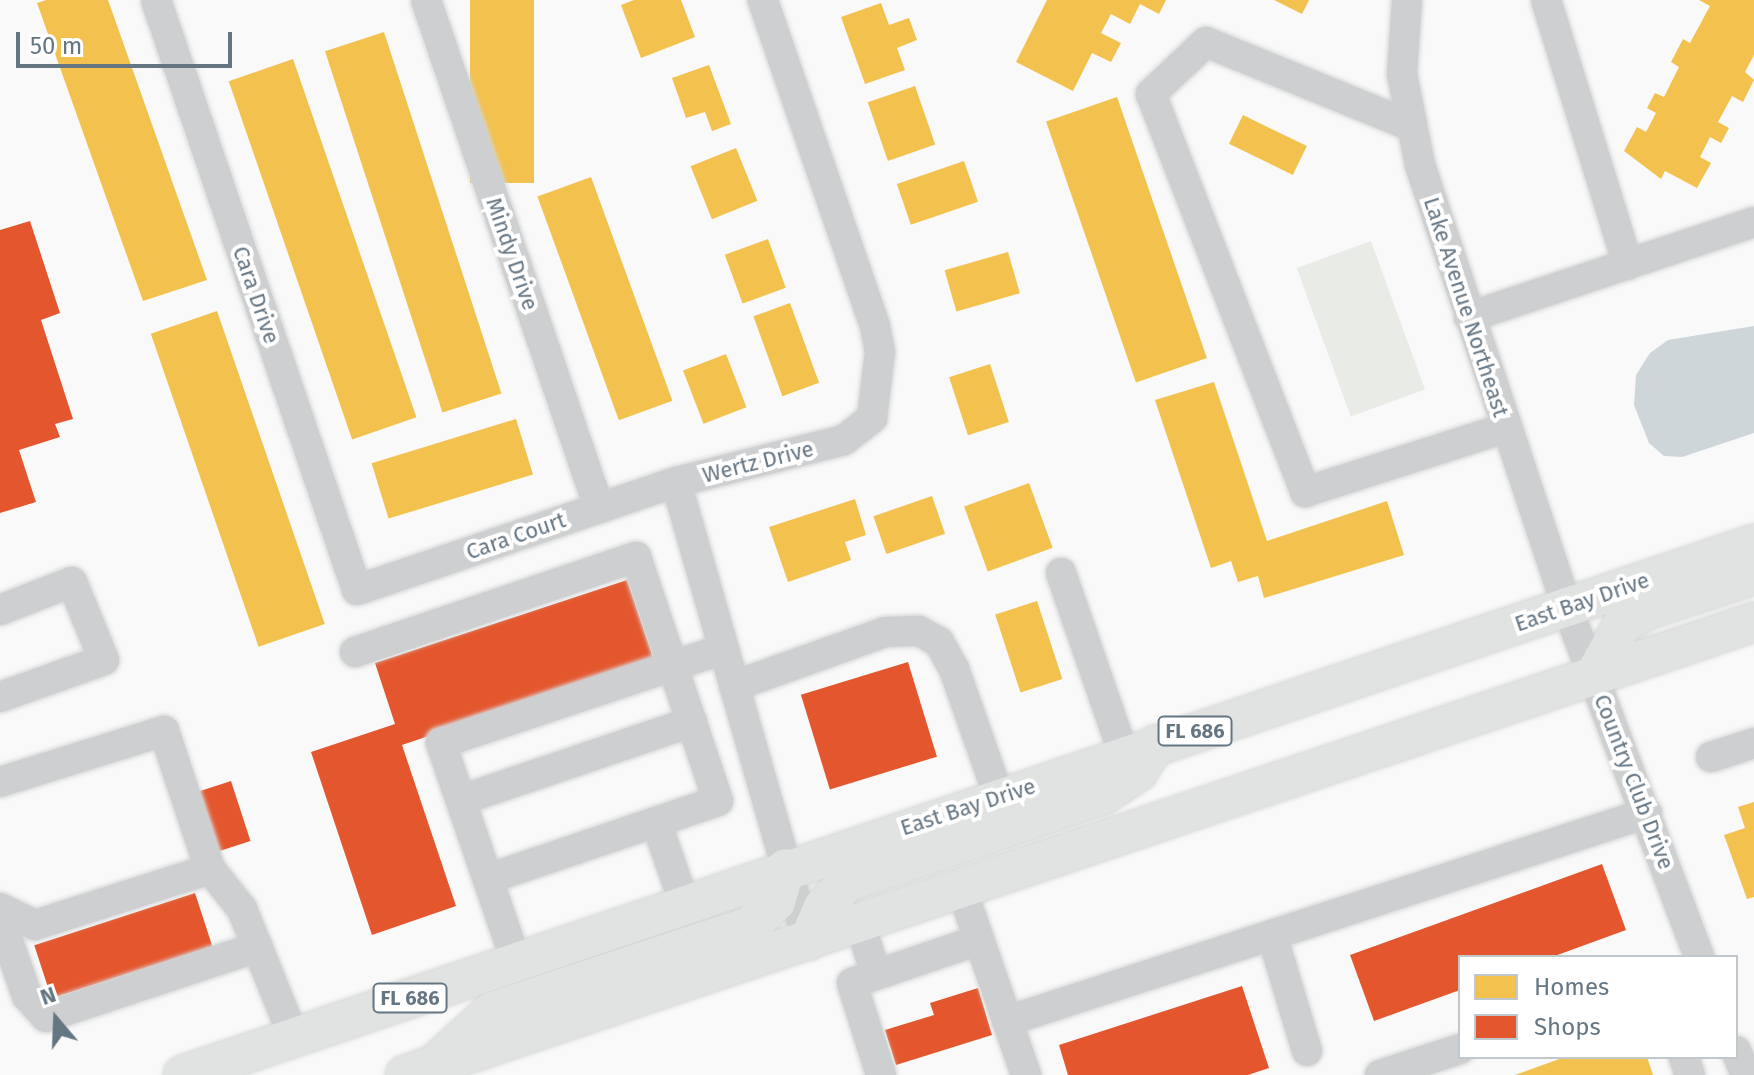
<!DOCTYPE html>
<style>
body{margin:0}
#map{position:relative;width:1754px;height:1075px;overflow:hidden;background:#f9f9f9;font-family:"Fira Sans",sans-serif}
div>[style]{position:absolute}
.green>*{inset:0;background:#e8ebe6;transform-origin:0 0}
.water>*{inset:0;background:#ced6d9}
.homes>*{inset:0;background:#f2c14e;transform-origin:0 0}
.shops>*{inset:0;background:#e4572e;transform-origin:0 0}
.roads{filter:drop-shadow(0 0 2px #d5d6d7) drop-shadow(0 0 2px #d5d6d7)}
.minor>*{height:30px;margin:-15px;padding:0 15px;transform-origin:15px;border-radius:15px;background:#cecfd0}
.major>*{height:38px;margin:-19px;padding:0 19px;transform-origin:19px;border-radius:19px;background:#e1e2e2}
span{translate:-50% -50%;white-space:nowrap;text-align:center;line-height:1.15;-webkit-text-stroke:8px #fff;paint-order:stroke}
.shield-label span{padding:2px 6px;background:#fff;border:2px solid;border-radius:6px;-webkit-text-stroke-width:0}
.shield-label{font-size:20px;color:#657683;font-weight:700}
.street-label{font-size:22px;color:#657683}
.legend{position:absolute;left:1458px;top:955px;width:280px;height:104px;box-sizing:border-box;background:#fff;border:2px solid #c1c8cd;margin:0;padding:10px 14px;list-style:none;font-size:24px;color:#657683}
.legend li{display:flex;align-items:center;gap:16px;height:40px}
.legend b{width:40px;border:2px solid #c1c8cd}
.north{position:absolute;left:16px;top:979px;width:80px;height:80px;-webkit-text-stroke:6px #fff;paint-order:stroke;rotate:341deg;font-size:22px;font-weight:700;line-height:32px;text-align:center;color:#657683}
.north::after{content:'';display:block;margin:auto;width:28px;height:36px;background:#657683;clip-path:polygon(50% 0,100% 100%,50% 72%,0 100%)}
.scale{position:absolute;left:16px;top:32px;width:216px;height:36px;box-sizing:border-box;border:4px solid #657683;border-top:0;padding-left:10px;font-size:24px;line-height:28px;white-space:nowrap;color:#657683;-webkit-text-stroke:6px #fff;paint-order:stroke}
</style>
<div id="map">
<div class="green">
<div style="left:1371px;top:241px;width:158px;height:79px;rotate:70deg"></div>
</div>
<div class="water">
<div style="clip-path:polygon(1754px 326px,1754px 433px,1682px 457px,1664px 456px,1649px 443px,1634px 405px,1636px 375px,1650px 353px,1668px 340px)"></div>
</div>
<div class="homes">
<div style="clip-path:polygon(46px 0,108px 0,207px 280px,143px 301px,37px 3px)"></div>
<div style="left:470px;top:0;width:64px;height:183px"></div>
<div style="clip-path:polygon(634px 0,681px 0,695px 37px,641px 58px,621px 5px)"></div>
<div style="clip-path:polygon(1047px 0,1166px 0,1159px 14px,1140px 4px,1130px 24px,1111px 14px,1101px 33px,1121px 43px,1111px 62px,1092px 53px,1073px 91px,1016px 62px)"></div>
<div style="clip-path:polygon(1274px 0,1309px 0,1302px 14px)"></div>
<div style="clip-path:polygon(1699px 0,1754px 0,1754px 55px,1745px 72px,1754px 80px,1743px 102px,1732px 96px,1718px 122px,1729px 128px,1721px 143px,1710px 137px,1700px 157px,1711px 163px,1697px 188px,1665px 171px,1661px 179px,1624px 151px,1637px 127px,1646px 132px,1656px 113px,1647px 108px,1655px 93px,1664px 97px,1679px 67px,1671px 62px,1683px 39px,1690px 43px,1710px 6px)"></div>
<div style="clip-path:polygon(881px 3px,889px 25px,909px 18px,917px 40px,897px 48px,905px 70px,865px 84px,841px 17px)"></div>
<div style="left:384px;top:32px;width:380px;height:62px;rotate:72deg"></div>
<div style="left:293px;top:59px;width:379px;height:68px;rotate:71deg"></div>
<div style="clip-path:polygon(709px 65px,731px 124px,712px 131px,705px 112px,686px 118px,672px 78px)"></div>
<div style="left:915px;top:86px;width:62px;height:50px;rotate:71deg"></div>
<div style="left:1117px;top:97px;width:276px;height:75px;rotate:71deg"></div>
<div style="left:1243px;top:115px;width:71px;height:32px;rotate:26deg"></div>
<div style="left:736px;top:148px;width:57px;height:49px;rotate:68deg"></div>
<div style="left:964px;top:161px;width:43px;height:71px;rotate:71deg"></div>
<div style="left:591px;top:177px;width:238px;height:57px;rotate:70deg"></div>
<div style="left:768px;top:239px;width:52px;height:46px;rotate:70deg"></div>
<div style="left:1008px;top:252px;width:43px;height:66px;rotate:74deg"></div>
<div style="left:790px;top:303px;width:85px;height:39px;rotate:70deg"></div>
<div style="left:217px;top:311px;width:331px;height:70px;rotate:71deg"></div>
<div style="left:726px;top:354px;width:57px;height:46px;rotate:69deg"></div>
<div style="left:990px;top:364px;width:61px;height:43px;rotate:72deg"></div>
<div style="clip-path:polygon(1214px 382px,1267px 541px,1387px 501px,1404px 555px,1264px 598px,1258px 576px,1238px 582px,1231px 561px,1211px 568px,1155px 400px)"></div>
<div style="left:516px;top:419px;width:58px;height:151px;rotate:73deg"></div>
<div style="left:1029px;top:483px;width:69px;height:69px;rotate:70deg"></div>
<div style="left:932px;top:496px;width:40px;height:62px;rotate:71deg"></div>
<div style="clip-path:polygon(855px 499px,866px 535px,845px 542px,851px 560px,788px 582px,769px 527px)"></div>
<div style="left:1037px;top:601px;width:82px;height:44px;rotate:72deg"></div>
<div style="clip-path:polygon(1754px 802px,1754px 897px,1747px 899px,1724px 835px,1745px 828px,1738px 807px)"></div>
<div style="clip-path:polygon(1565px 1057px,1647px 1057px,1653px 1075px,1515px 1075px)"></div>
</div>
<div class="shops">
<div style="clip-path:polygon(30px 221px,60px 313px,41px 320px,73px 419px,55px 424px,60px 437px,19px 450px,36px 502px,0 513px,0 230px)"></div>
<div style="clip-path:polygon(627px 580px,654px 660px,402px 745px,456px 906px,372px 935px,311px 752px,395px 724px,375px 663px)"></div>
<div style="left:908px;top:662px;width:99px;height:112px;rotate:73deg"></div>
<div style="left:231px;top:781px;width:63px;height:34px;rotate:72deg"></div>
<div style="clip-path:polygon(1602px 864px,1626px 930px,1552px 957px,1460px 957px,1460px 990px,1374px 1021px,1350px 955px)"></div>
<div style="left:195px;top:893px;width:56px;height:169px;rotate:72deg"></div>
<div style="clip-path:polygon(1242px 986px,1269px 1068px,1248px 1075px,1068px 1075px,1059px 1045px)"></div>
<div style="clip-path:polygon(978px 988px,992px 1035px,896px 1065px,885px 1030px,934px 1015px,930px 1003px)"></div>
</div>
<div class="roads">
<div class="minor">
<div style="left:156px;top:0;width:623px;rotate:71.19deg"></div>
<div style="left:357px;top:590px;width:337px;rotate:-18.7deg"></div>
<div style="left:676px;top:482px;width:173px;rotate:-14deg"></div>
<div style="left:844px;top:440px;width:36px;rotate:-38deg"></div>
<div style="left:872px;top:418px;width:66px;rotate:-83.1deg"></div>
<div style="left:880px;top:352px;width:26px;rotate:-101deg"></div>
<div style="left:875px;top:326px;width:345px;rotate:-109deg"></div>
<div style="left:426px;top:0;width:537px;rotate:71.19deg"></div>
<div style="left:1407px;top:0;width:74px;rotate:93.9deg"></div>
<div style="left:1402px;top:74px;width:93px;rotate:78.8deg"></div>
<div style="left:1420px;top:165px;width:466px;rotate:71.6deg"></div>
<div style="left:1567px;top:607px;width:374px;rotate:69.3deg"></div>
<div style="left:1546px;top:0;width:277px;rotate:72.8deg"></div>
<div style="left:1409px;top:125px;width:219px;rotate:-157.8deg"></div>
<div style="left:1206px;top:42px;width:76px;rotate:136.6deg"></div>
<div style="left:1151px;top:94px;width:427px;rotate:68.8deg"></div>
<div style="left:1305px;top:492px;width:211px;rotate:-17.7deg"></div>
<div style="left:1469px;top:317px;width:300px;rotate:-18.4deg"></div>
<div style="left:676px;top:482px;width:478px;rotate:74deg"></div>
<div style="left:1061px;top:573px;width:193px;rotate:70.9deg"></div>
<div style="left:0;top:610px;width:77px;rotate:-21.3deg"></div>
<div style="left:72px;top:582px;width:84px;rotate:67.7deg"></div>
<div style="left:104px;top:660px;width:110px;rotate:160.4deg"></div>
<div style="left:355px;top:652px;width:297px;rotate:-18.7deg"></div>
<div style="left:636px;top:557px;width:257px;rotate:71.4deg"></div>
<div style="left:718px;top:801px;width:243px;rotate:161.3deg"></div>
<div style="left:734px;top:686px;width:161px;rotate:-19.6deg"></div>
<div style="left:886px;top:632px;width:33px;rotate:-2deg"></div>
<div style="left:919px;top:631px;width:23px;rotate:29deg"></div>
<div style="left:939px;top:642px;width:31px;rotate:61deg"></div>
<div style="left:954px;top:669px;width:136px;rotate:70.6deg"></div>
<div style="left:1711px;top:757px;width:45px;rotate:-18deg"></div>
<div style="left:0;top:782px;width:172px;rotate:-17.3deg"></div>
<div style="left:164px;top:731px;width:145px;rotate:71.6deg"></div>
<div style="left:461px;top:800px;width:244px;rotate:-18.7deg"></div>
<div style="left:656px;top:822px;width:85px;rotate:70.7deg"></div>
<div style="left:962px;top:890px;width:196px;rotate:70.9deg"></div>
<div style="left:0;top:908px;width:39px;rotate:26deg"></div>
<div style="left:35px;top:925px;width:184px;rotate:-17.7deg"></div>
<div style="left:210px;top:869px;width:51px;rotate:51.3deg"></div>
<div style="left:242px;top:909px;width:139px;rotate:68deg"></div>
<div style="left:0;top:918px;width:83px;rotate:70.9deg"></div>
<div style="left:27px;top:996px;width:28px;rotate:48deg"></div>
<div style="left:46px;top:1017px;width:223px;rotate:-18.3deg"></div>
<div style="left:860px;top:924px;width:52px;rotate:72.3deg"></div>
<div style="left:1272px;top:935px;width:121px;rotate:73.2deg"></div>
<div style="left:516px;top:961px;width:231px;rotate:-109deg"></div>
<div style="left:441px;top:743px;width:297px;rotate:-18.4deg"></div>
<div style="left:1007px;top:1021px;width:673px;rotate:-18deg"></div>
<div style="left:1736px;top:1051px;width:26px;rotate:67deg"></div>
<div style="left:1684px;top:1057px;width:19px;rotate:72deg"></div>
<div style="left:881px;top:1075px;width:96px;rotate:-107.5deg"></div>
<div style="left:852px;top:983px;width:134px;rotate:-18.7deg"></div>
<div style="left:1380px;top:1075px;width:84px;rotate:-18deg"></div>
</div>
<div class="major">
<div style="left:1593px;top:677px;width:61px;rotate:-60.5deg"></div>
<div style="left:1623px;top:624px;width:28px;rotate:-30deg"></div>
<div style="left:1647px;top:610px;width:113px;rotate:-18.1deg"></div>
<div style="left:808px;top:941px;width:37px;rotate:-66deg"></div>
<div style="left:823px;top:907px;width:35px;rotate:-46deg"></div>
<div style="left:847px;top:882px;width:270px;rotate:-18.8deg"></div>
<div style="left:1103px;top:795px;width:42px;rotate:-33.3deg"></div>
<div style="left:1138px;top:772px;width:32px;rotate:-58deg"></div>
<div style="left:438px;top:1061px;width:74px;rotate:-42.3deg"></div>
<div style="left:493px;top:1011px;width:271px;rotate:-18.3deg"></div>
<div style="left:750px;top:926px;width:35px;rotate:-43deg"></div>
<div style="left:776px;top:902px;width:35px;rotate:-74deg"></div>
<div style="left:183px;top:1075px;width:1658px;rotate:-18.68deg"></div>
<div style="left:405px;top:1075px;width:1423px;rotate:-18.56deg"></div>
</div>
</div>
<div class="shield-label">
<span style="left:1195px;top:731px">FL 686</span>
<span style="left:410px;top:998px">FL 686</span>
</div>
<div class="street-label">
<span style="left:512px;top:254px;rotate:71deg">Mindy Drive</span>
<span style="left:256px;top:295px;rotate:71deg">Cara Drive</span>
<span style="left:1466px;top:307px;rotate:72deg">Lake Avenue Northeast</span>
<span style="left:758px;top:462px;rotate:-14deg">Wertz Drive</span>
<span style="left:516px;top:536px;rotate:-19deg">Cara Court</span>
<span style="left:1582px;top:602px;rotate:-19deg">East Bay Drive</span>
<span style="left:1634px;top:782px;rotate:69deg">Country Club Drive</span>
<span style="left:968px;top:807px;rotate:-18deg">East Bay Drive</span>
</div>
<ul class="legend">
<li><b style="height:22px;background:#f2c14e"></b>Homes</li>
<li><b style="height:22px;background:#e4572e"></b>Shops</li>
</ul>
<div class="north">N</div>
<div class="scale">50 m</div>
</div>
